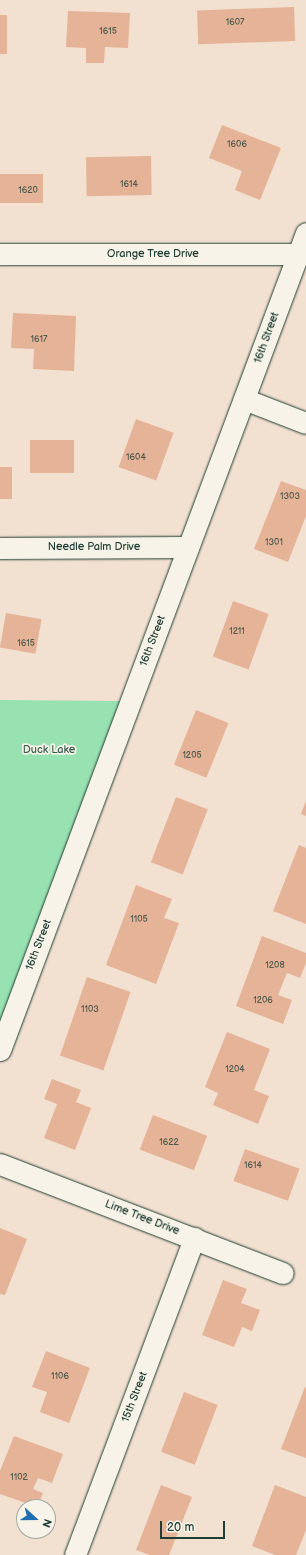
<!DOCTYPE html>
<style>
body{margin:0}
#map{position:relative;width:306px;height:1555px;overflow:hidden;background:#f2e0d0;font-family:"Balsamiq Sans",sans-serif}
div>[style]{position:absolute}
.green>*{inset:0;background:#98e1b0}
.building>*{inset:0;background:#e5b397;transform-origin:0 0}
.roads{filter:drop-shadow(0 0 1px #1f3d34) drop-shadow(0 0 1px #1f3d34)}
.street>*{height:21px;margin:-10.5px;padding:0 10.5px;transform-origin:10.5px;border-radius:10.5px;background:#f7f3e8}
span{translate:-50% -50%;white-space:nowrap;text-align:center;line-height:1.15;-webkit-text-stroke:3.5px #f7f3e8;paint-order:stroke}
.number-label{font-size:9px;color:#505a4d}
.number-label span{-webkit-text-stroke-width:0}
.street-label{font-size:11px;color:#1f3d34}
.park-label{font-size:11px;color:#375e4d}
.north{position:absolute;left:16px;top:1499px;width:40px;height:40px;box-sizing:border-box;background:#f7f3e8;border:1px solid #a1aaa0;border-radius:50%;rotate:111deg;font-size:11px;font-weight:700;line-height:16px;text-align:center;color:#1f3d34}
.north::after{content:'';display:block;margin:auto;width:14px;height:18px;background:#1f6fb2;clip-path:polygon(50% 0,100% 100%,50% 72%,0 100%)}
.scale{position:absolute;left:160px;top:1521px;width:65px;height:18px;box-sizing:border-box;border:2px solid #1f3d34;border-top:0;padding-left:5px;font-size:12px;line-height:14px;white-space:nowrap;color:#1f3d34;-webkit-text-stroke:3px #f7f3e8;paint-order:stroke}
</style>
<div id="map">
<div class="green">
<div style="clip-path:polygon(0 700px,120px 701px,0 1022px)"></div>
</div>
<div class="building">
<div style="left:294px;top:7px;width:34px;height:97px;rotate:88deg"></div>
<div style="clip-path:polygon(68px 11px,130px 13px,128px 48px,105px 47px,104px 63px,86px 63px,86px 48px,66px 47px)"></div>
<div style="left:0;top:15px;width:7px;height:39px"></div>
<div style="clip-path:polygon(222px 125px,281px 148px,260px 200px,235px 190px,242px 171px,209px 158px)"></div>
<div style="left:151px;top:156px;width:39px;height:65px;rotate:89deg"></div>
<div style="left:0;top:174px;width:43px;height:29px"></div>
<div style="clip-path:polygon(13px 313px,76px 316px,74px 371px,33px 369px,34px 349px,11px 348px)"></div>
<div style="left:136px;top:419px;width:40px;height:51px;rotate:20deg"></div>
<div style="left:74px;top:440px;width:33px;height:44px;rotate:90deg"></div>
<div style="left:0;top:467px;width:12px;height:32px"></div>
<div style="clip-path:polygon(281px 481px,306px 490px,306px 516px,288px 562px,254px 549px)"></div>
<div style="left:233px;top:601px;width:38px;height:59px;rotate:20deg"></div>
<div style="left:6px;top:613px;width:36px;height:35px;rotate:10deg"></div>
<div style="left:196px;top:710px;width:35px;height:59px;rotate:22deg"></div>
<div style="left:176px;top:797px;width:34px;height:70px;rotate:21deg"></div>
<div style="clip-path:polygon(306px 801px,306px 816px,301px 814px)"></div>
<div style="clip-path:polygon(299px 845px,306px 848px,306px 924px,273px 911px)"></div>
<div style="clip-path:polygon(136px 885px,172px 899px,164px 918px,179px 923px,156px 984px,106px 965px)"></div>
<div style="clip-path:polygon(262px 936px,306px 953px,306px 963px,300px 978px,287px 973px,278px 995px,292px 1000px,283px 1024px,236px 1006px)"></div>
<div style="left:87px;top:977px;width:46px;height:83px;rotate:19deg"></div>
<div style="clip-path:polygon(227px 1032px,270px 1049px,254px 1090px,269px 1096px,258px 1124px,213px 1105px,218px 1093px,205px 1087px)"></div>
<div style="clip-path:polygon(52px 1079px,81px 1090px,76px 1102px,91px 1108px,75px 1150px,44px 1138px,57px 1104px,44px 1099px)"></div>
<div style="left:153px;top:1115px;width:58px;height:37px;rotate:21deg"></div>
<div style="left:245px;top:1149px;width:58px;height:34px;rotate:20deg"></div>
<div style="clip-path:polygon(0 1228px,27px 1239px,5px 1295px,0 1294px)"></div>
<div style="clip-path:polygon(223px 1280px,247px 1289px,241px 1303px,260px 1310px,252px 1331px,242px 1327px,234px 1347px,202px 1335px)"></div>
<div style="clip-path:polygon(46px 1351px,90px 1368px,69px 1423px,40px 1412px,47px 1392px,32px 1387px)"></div>
<div style="clip-path:polygon(305px 1387px,306px 1388px,306px 1458px,281px 1449px)"></div>
<div style="left:184px;top:1392px;width:36px;height:64px;rotate:21deg"></div>
<div style="clip-path:polygon(14px 1436px,63px 1454px,52px 1483px,38px 1478px,33px 1489px,43px 1493px,37px 1507px,0 1494px,0 1471px)"></div>
<div style="clip-path:polygon(161px 1485px,192px 1497px,169px 1555px,150px 1555px,136px 1550px)"></div>
<div style="clip-path:polygon(275px 1485px,306px 1497px,306px 1530px,296px 1555px,275px 1555px,252px 1546px)"></div>
</div>
<div class="roads">
<div class="street">
<div style="left:0;top:254px;width:306px"></div>
<div style="left:244px;top:399px;width:66px;rotate:21.2deg"></div>
<div style="left:0;top:548px;width:188px;rotate:-0.3deg"></div>
<div style="left:0;top:1050px;width:872px;rotate:-69.47deg"></div>
<div style="left:0;top:1164px;width:303px;rotate:21.1deg"></div>
<div style="left:75px;top:1555px;width:339px;rotate:-69.4deg"></div>
</div>
</div>
<div class="number-label">
<span style="left:235px;top:23px">1607</span>
<span style="left:108px;top:32px">1615</span>
<span style="left:237px;top:145px">1606</span>
<span style="left:129px;top:185px">1614</span>
<span style="left:28px;top:191px">1620</span>
<span style="left:39px;top:340px">1617</span>
<span style="left:136px;top:458px">1604</span>
<span style="left:290px;top:497px">1303</span>
<span style="left:274px;top:543px">1301</span>
<span style="left:237px;top:632px">1211</span>
<span style="left:26px;top:644px">1615</span>
<span style="left:192px;top:756px">1205</span>
<span style="left:139px;top:920px">1105</span>
<span style="left:275px;top:966px">1208</span>
<span style="left:263px;top:1001px">1206</span>
<span style="left:90px;top:1010px">1103</span>
<span style="left:235px;top:1070px">1204</span>
<span style="left:169px;top:1143px">1622</span>
<span style="left:253px;top:1166px">1614</span>
<span style="left:60px;top:1377px">1106</span>
<span style="left:19px;top:1478px">1102</span>
</div>
<div class="street-label">
<span style="left:153px;top:254px">Orange Tree Drive</span>
<span style="left:267px;top:338px;rotate:-70deg">16th Street</span>
<span style="left:94px;top:547px">Needle Palm Drive</span>
<span style="left:153px;top:641px;rotate:-69deg">16th Street</span>
<span style="left:39px;top:945px;rotate:-69deg">16th Street</span>
<span style="left:142px;top:1218px;rotate:21deg">Lime Tree Drive</span>
<span style="left:135px;top:1397px;rotate:-69deg">15th Street</span>
</div>
<div class="park-label">
<span style="left:49px;top:750px">Duck Lake</span>
</div>
<div class="north">N</div>
<div class="scale">20 m</div>
</div>
